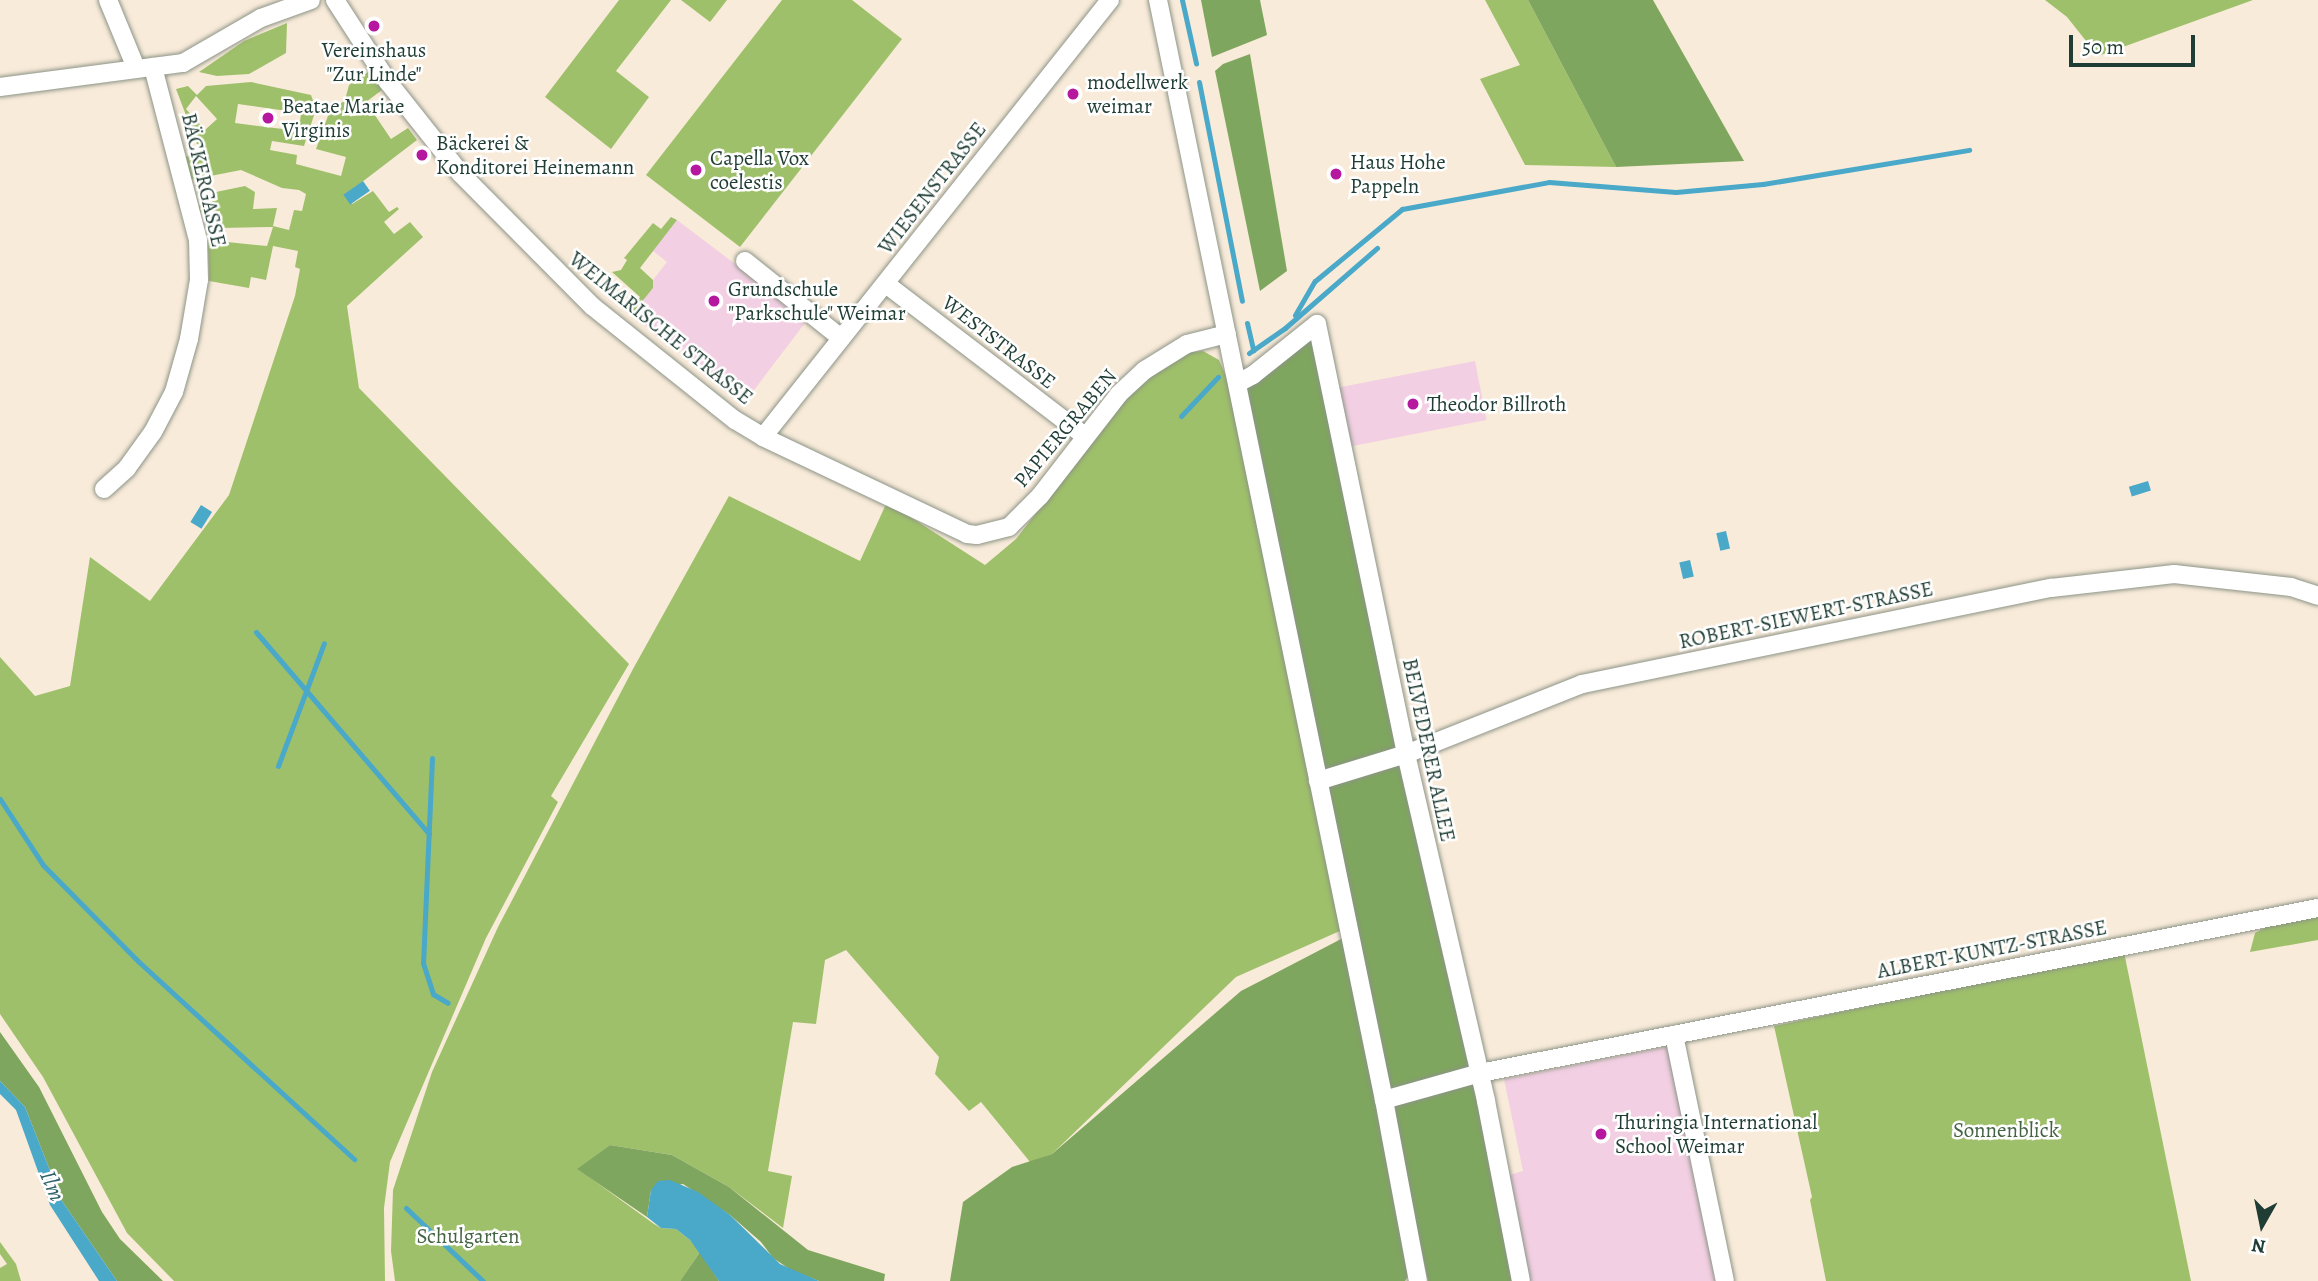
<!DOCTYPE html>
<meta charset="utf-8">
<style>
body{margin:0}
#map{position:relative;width:2318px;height:1281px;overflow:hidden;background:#f9ebda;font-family:Alegreya,serif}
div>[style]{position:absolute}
.built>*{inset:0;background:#f2cfe2;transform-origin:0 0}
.green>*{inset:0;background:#9fc06a}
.forest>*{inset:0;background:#7fa65e}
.water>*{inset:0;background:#4aa8c9;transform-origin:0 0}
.stream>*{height:5px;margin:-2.5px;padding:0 2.5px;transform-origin:2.5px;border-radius:2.5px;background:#4aa8c9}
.roads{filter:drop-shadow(0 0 2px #8c9487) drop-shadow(0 0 2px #8c9487)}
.street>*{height:18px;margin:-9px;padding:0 9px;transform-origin:9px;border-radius:9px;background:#fff}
.dots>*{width:19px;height:19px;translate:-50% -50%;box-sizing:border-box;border:4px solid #fff;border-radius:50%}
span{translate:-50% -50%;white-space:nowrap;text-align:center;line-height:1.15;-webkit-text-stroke:5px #fff;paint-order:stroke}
.poi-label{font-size:21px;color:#1f3d34}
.left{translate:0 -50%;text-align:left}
.street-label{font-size:21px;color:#1f3d34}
.park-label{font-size:21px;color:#456444}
.water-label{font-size:23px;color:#2e6268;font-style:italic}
.north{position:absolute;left:2227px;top:1190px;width:70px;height:70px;-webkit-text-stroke:5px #fff;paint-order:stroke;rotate:189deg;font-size:19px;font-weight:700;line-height:28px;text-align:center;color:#1f3d34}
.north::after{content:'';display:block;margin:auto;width:24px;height:32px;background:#1f3d34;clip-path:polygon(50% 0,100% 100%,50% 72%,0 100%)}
.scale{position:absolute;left:2069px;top:35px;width:126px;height:32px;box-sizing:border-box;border:4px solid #1f3d34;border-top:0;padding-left:9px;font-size:21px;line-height:24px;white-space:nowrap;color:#1f3d34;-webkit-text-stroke:5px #fff;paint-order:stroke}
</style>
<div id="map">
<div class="built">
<div style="clip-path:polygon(677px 220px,808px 319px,745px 402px,666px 337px,663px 340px,632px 314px,653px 288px,653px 280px,667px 262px,653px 251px)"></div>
<div style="left:1475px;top:361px;width:60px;height:139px;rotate:79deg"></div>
<div style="clip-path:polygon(1670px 1046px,1716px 1281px,1526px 1281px,1506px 1176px,1523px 1171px,1504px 1079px)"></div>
</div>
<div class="green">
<div style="clip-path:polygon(619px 0,671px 0,616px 71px,649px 97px,611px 149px,545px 97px)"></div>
<div style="clip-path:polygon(681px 0,727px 0,710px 22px)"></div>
<div style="clip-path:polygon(782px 0,852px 0,902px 39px,740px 247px,646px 175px)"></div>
<div style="clip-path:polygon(1485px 0,1528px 0,1616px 167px,1525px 165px,1480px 79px,1520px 65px)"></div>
<div style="clip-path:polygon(2045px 0,2253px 0,2098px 56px,2067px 17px)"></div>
<div style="clip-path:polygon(287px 23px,286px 53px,249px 74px,217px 76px,199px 72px,244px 41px)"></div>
<div style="clip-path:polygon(evenodd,368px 72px,382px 90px,366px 102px,391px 139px,408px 128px,417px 140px,345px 195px,352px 204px,373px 191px,389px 212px,397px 207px,399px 209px,384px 222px,394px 234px,410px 222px,423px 237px,347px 306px,359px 388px,629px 664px,551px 796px,558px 802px,486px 938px,390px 1162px,384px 1208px,385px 1281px,174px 1281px,127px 1233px,43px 1077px,0 1014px,0 657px,35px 696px,70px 686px,90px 557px,150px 601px,229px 495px,295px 296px,300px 269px,295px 267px,298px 251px,273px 246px,266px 280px,251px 277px,249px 288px,209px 281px,208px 240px,267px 246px,273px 227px,221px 228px,220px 211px,198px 212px,197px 206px,218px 200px,216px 192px,245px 186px,255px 192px,253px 209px,277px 208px,273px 226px,289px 230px,294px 210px,302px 211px,306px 194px,299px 190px,282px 188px,241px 170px,190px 180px,185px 157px,200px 152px,176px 89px,188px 86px,197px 95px,206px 86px,251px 82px,311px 95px,316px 109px,304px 146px,272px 141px,270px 150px,297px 155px,296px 164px,341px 176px,346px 157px,316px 149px,329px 113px,345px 100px,349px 85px,368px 72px,196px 96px,217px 119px,205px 130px,186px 109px,196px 96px,368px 72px,238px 104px,301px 113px,299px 131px,235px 123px,238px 104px)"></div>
<div style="clip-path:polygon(671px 217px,677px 220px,640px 268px,653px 280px,653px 288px,632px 314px,628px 312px,640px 297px,612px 272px,621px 270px,627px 260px,624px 258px,653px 223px,661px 229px)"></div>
<div style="clip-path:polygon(1203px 351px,1219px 360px,1227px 378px,1342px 930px,1236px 977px,1052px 1154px,1030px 1162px,981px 1102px,969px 1111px,935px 1074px,939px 1057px,846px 950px,825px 960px,816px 1024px,793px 1022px,768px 1171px,792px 1176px,783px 1228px,729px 1187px,672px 1155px,610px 1145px,578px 1169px,654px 1224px,661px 1228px,676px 1229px,690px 1240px,700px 1252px,680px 1281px,395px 1281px,391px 1251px,393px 1190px,432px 1072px,498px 927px,633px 669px,729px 496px,860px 561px,887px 502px,985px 565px,1016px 539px,1125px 399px,1166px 365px,1190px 352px)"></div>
<div style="clip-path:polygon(2318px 915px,2318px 940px,2250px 952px,2255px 933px,2266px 927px)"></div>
<div style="clip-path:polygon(2124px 952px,2191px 1281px,1826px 1281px,1810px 1200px,1812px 1197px,1774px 1026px)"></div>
<div style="clip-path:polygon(0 1242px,16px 1264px,21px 1281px,0 1281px,0 1268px,7px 1264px,0 1254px)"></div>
</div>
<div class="forest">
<div style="clip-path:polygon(1201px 0,1260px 0,1267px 35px,1212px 57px)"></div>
<div style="clip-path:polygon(1528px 0,1653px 0,1744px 161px,1616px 167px)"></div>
<div style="clip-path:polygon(1250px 54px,1287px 271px,1260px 291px,1215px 71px,1223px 64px)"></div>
<div style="clip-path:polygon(1314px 331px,1475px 1086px,1512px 1281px,1428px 1281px,1391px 1108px,1245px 387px)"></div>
<div style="clip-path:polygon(1343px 938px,1411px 1272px,1405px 1281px,950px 1281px,963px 1202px,1012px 1167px,1052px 1154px,1241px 991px)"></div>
<div style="clip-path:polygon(0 1032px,39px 1087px,102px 1212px,120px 1239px,163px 1281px,117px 1281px,62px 1201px,25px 1107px,0 1081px)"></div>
<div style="clip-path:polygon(610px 1145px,672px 1155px,729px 1187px,808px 1250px,885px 1274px,884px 1281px,819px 1281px,791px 1270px,773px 1258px,761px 1242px,730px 1215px,683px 1184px,651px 1190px,647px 1217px,577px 1169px)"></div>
<div style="clip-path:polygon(700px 1252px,719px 1281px,680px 1281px)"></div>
</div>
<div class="water">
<div style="left:363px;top:181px;width:12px;height:24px;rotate:55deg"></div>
<div style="left:2148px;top:481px;width:10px;height:20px;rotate:73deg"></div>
<div style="left:201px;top:505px;width:13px;height:20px;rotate:32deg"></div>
<div style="left:1726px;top:531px;width:18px;height:10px;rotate:77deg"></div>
<div style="left:1690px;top:560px;width:17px;height:11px;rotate:77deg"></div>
<div style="clip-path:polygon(0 1081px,25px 1107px,62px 1201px,117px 1281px,99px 1281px,50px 1205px,16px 1110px,0 1094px)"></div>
<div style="clip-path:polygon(670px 1180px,698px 1192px,730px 1215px,780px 1264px,819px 1281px,719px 1281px,690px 1240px,676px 1229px,661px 1228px,647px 1217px,651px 1190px,658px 1181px)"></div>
</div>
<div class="stream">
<div style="left:1182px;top:0;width:65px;rotate:77.5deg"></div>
<div style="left:1199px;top:82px;width:223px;rotate:78.9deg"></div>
<div style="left:1295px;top:315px;width:39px;rotate:-60deg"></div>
<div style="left:1315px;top:281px;width:113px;rotate:-39.6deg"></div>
<div style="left:1402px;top:209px;width:149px;rotate:-10.4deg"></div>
<div style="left:1549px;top:182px;width:127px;rotate:4.5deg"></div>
<div style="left:1676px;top:192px;width:87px;rotate:-5.3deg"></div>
<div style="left:1763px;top:184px;width:209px;rotate:-9.4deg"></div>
<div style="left:1247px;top:323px;width:28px;rotate:77deg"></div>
<div style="left:1249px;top:353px;width:44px;rotate:-34.8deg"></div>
<div style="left:1285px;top:328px;width:122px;rotate:-41deg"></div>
<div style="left:1181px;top:416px;width:54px;rotate:-46.5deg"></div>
<div style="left:256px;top:632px;width:266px;rotate:49.4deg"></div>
<div style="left:432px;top:758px;width:205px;rotate:92.5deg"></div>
<div style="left:423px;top:963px;width:33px;rotate:72deg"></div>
<div style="left:433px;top:994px;width:17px;rotate:31deg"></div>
<div style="left:278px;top:766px;width:131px;rotate:-69.5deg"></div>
<div style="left:0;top:799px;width:79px;rotate:56.9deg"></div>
<div style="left:43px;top:865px;width:136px;rotate:45.3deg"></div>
<div style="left:139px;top:962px;width:292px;rotate:42.5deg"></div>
<div style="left:406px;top:1208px;width:106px;rotate:43.5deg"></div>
</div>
<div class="roads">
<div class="street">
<div style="left:108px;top:0;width:74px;rotate:67.6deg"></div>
<div style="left:335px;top:0;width:98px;rotate:57.1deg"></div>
<div style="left:388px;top:82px;width:116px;rotate:51.6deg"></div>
<div style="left:460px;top:173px;width:187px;rotate:45.2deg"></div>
<div style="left:592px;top:306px;width:183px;rotate:38.6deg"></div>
<div style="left:735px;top:420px;width:33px;rotate:31deg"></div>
<div style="left:763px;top:437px;width:226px;rotate:25.4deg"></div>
<div style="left:967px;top:534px;width:10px;rotate:6deg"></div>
<div style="left:977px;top:535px;width:33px;rotate:-14deg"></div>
<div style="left:1009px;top:527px;width:44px;rotate:-45deg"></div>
<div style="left:1040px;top:496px;width:129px;rotate:-52.2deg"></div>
<div style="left:1119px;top:394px;width:35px;rotate:-43deg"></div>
<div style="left:1145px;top:370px;width:49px;rotate:-31.8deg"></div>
<div style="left:1187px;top:344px;width:41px;rotate:-14deg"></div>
<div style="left:1158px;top:0;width:1123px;rotate:78.39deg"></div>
<div style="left:1384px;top:1100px;width:184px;rotate:79.4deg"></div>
<div style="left:0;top:87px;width:185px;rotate:-7.5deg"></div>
<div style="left:183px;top:63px;width:90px;rotate:-30deg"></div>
<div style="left:261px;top:18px;width:53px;rotate:-19.8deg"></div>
<div style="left:745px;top:261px;width:123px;rotate:38.7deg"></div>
<div style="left:886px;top:284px;width:250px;rotate:37.4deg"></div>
<div style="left:1238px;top:383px;width:17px;rotate:-28deg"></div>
<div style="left:1253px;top:375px;width:82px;rotate:-38.6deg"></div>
<div style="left:1317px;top:324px;width:439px;rotate:78.3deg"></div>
<div style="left:1406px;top:754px;width:356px;rotate:77deg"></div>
<div style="left:1486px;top:1101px;width:183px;rotate:79deg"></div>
<div style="left:763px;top:437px;width:558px;rotate:-51.55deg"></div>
<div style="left:104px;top:489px;width:31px;rotate:-42deg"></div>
<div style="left:127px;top:468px;width:44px;rotate:-54.2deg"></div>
<div style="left:153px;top:432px;width:45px;rotate:-62.3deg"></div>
<div style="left:174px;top:392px;width:55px;rotate:-74.2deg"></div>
<div style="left:189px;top:339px;width:60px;rotate:-80.4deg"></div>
<div style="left:199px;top:280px;width:40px;rotate:-91.4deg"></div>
<div style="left:198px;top:240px;width:179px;rotate:-104.6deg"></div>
<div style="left:1318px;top:781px;width:92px;rotate:-17.1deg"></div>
<div style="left:1406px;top:754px;width:189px;rotate:-21.7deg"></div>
<div style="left:1582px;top:684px;width:479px;rotate:-11.6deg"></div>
<div style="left:2051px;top:588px;width:124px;rotate:-6.5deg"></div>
<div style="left:2174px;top:574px;width:118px;rotate:6.3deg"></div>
<div style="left:2291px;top:587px;width:28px;rotate:18deg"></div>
<div style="left:1674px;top:1035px;width:251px;rotate:78.3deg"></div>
<div style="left:1384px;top:1100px;width:100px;rotate:-15.7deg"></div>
<div style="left:1480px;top:1073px;width:854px;rotate:-11.14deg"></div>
</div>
</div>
<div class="dots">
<div style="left:374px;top:26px;background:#b5179e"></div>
<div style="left:1073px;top:94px;background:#b5179e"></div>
<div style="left:268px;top:118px;background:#b5179e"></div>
<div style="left:422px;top:155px;background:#b5179e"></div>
<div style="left:696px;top:170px;background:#b5179e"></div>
<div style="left:1336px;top:174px;background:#b5179e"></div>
<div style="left:714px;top:301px;background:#b5179e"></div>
<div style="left:1413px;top:404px;background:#b5179e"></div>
<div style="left:1601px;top:1134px;background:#b5179e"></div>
</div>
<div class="poi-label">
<span style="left:374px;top:62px">Vereinshaus<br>"Zur Linde"</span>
<span class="left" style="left:1087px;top:94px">modellwerk<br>weimar</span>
<span class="left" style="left:282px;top:118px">Beatae Mariae<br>Virginis</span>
<span class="left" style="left:436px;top:155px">Bäckerei &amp;<br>Konditorei Heinemann</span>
<span class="left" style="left:710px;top:170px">Capella Vox<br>coelestis</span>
<span class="left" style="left:1350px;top:174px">Haus Hohe<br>Pappeln</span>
<span class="left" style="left:728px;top:301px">Grundschule<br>"Parkschule" Weimar</span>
<span class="left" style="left:1427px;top:404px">Theodor Billroth</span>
<span class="left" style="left:1615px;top:1134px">Thuringia International<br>School Weimar</span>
</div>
<div class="street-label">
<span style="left:204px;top:180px;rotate:77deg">BÄCKERGASSE</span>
<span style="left:932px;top:188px;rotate:-52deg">WIESENSTRASSE</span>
<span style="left:661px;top:328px;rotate:39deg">WEIMARISCHE STRASSE</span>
<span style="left:999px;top:342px;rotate:38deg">WESTSTRASSE</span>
<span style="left:1065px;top:428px;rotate:-50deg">PAPIERGRABEN</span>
<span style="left:1806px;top:615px;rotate:-12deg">ROBERT-SIEWERT-STRASSE</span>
<span style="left:1429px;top:750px;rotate:78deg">BELVEDERER ALLEE</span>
<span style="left:1992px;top:949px;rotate:-11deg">ALBERT-KUNTZ-STRASSE</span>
</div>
<div class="park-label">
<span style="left:2006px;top:1130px">Sonnenblick</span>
<span style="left:468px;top:1236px">Schulgarten</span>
</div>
<div class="water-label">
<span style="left:52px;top:1186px;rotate:67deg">Ilm</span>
</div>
<div class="north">N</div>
<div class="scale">50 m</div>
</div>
